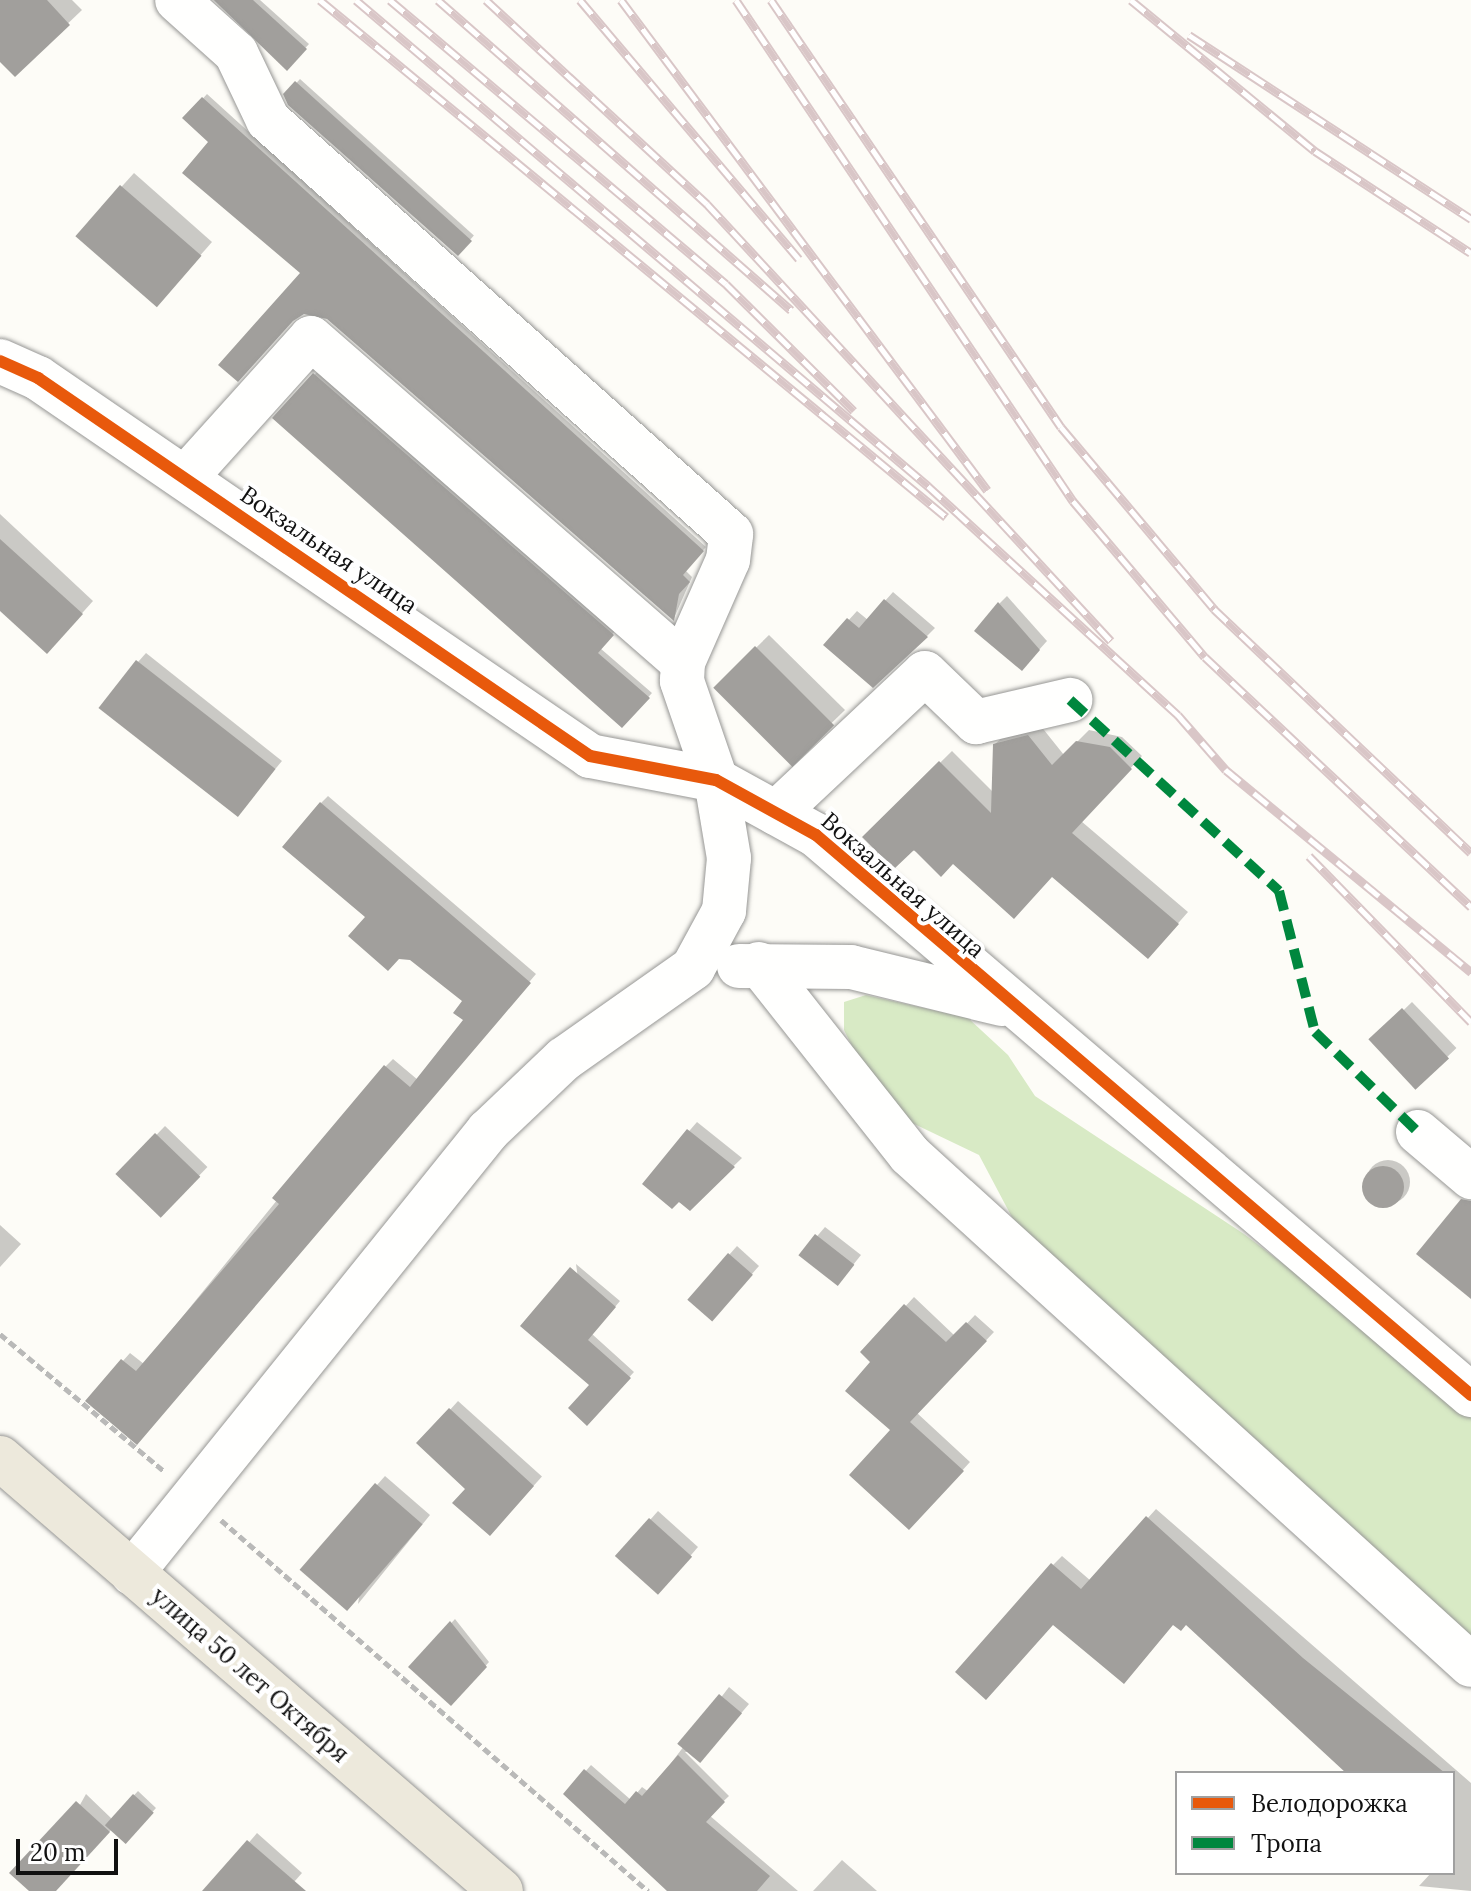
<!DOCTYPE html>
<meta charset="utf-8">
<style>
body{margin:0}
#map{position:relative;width:1471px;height:1891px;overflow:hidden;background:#fdfcf7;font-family:Lora,serif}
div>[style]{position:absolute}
.forest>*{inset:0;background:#d8eac5}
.shadow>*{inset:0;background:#0003;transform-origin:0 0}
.round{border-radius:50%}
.building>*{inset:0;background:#a19f9c;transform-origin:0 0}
.path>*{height:5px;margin-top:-2.5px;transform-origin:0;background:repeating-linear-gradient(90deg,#b9b9b8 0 8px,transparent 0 12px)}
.roads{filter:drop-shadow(0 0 2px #979795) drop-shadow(0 0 2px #979795)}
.minor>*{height:44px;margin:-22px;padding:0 22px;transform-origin:22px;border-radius:22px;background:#fffffe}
.major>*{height:44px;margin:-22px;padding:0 22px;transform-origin:22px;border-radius:22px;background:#ede9dc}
.rail>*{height:9px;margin-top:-4.5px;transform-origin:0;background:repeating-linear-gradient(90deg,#fff 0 18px,#d9c6c7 0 36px);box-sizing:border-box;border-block:2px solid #d9c6c7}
.quiet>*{height:10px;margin-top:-5px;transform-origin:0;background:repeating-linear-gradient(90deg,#00873e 0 20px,transparent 0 30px)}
.cycleway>*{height:12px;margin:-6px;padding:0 6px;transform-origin:6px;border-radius:6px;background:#e8590c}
span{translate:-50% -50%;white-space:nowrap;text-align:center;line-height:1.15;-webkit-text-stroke:8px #fff;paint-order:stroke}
.street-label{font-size:24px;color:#111}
.legend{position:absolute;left:1175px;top:1771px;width:280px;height:104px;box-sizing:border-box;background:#fff;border:2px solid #a0a0a0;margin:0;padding:10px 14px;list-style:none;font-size:24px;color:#111}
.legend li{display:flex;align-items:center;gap:16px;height:40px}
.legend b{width:40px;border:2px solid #a0a0a0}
.scale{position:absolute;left:16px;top:1839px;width:102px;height:36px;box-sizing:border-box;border:4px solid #111;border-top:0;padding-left:10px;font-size:24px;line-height:28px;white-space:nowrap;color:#111;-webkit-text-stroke:6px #fff;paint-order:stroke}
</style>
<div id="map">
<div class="forest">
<div style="clip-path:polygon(866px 995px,968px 1018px,1008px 1055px,1035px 1096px,1244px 1234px,1448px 1388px,1471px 1415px,1471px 1642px,1015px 1223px,979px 1155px,883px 1109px,844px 1030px,844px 1002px)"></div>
</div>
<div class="shadow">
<div style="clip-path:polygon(0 0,72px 0,82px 10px,15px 74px,0 59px)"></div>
<div style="clip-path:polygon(213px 0,260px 0,309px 44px,287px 68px)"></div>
<div style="left:300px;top:79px;width:234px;height:21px;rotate:42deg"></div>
<div style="clip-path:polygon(207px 94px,706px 547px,685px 570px,692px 577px,674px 618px,302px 272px,211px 142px,185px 118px)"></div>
<div style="clip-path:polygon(134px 173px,212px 242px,169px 291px,78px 235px)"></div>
<div style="clip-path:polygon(318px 371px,616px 630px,600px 648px,652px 693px,622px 726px,275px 418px)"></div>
<div style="clip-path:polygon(0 514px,93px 601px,58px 640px,0 608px)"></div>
<div style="clip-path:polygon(893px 592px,935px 628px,927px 636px,826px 645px,857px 611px,868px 620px)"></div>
<div style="clip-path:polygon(1007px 596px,1047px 641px,1030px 660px,999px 604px)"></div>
<div style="clip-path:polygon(769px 635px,845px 710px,811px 743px,716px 687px)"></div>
<div style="clip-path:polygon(146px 653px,282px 761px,244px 806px,138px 662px)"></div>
<div style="clip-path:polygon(1040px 725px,1064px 755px,1089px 730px,1122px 737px,1142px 756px,1081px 821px,1188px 912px,1159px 945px,1052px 875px,953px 862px,865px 837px,952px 751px,994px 793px,995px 744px,1007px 733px)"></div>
<div style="clip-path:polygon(328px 796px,536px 974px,144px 1435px,88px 1400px,130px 1353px,144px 1364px,386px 1066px,393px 1059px,418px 1080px,465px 1020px,465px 1001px,411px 958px,399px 957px,368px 916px,321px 803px)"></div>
<div style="left:1412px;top:1002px;width:64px;height:55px;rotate:46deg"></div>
<div style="clip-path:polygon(697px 1122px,742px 1158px,690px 1208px,644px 1183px)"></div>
<div style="left:165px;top:1126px;width:59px;height:67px;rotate:44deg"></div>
<div class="round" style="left:1366px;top:1160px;width:44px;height:44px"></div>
<div style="clip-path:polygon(0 1225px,21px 1244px,0 1267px)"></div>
<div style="clip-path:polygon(825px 1227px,861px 1255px,845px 1275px,801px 1255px)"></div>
<div style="clip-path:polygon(737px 1246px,759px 1266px,720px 1310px,729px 1255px)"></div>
<div style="clip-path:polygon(576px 1264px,620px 1301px,592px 1334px,634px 1372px,587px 1423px,592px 1384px)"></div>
<div style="clip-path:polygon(914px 1297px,955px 1336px,975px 1315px,994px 1332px,917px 1413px,970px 1462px,917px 1520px,873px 1361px,863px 1352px)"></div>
<div style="left:458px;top:1401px;width:113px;height:58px;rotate:42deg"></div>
<div style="clip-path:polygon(385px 1476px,430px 1515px,358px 1604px,377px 1485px)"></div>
<div style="clip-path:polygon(1156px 1509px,1471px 1783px,1471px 1891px,1419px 1886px,1431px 1873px,1453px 1873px,1453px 1773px,1351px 1773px,1187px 1623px,1174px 1623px,1133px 1672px,1053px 1565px,1062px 1556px,1091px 1581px)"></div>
<div style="clip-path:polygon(658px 1511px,698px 1547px,666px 1584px,650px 1520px)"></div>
<div style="clip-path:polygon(455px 1619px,489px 1662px,451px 1704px,411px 1667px)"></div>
<div style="clip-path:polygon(729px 1687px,749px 1704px,708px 1752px,685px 1752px,729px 1796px,709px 1815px,798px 1891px,679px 1891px,566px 1794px,591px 1765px,631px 1800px,642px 1787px,649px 1792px)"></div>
<div style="clip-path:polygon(138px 1791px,156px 1808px,125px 1842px,112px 1829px,54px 1891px,32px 1891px,86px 1794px,112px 1819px)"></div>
<div style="clip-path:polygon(257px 1833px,302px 1873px,286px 1891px,207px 1891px)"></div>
<div style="clip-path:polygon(842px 1860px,877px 1891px,813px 1891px)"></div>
</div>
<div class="building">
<div style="clip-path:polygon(0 0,47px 0,70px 25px,15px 77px,0 62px)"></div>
<div style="clip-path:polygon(214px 0,253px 0,307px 49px,287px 71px)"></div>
<div style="clip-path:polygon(295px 81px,472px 241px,458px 256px,288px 105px,283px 94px)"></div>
<div style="clip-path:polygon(202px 97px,704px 551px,683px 575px,690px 582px,679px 594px,674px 621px,327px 319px,304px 314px,293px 321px,238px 382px,218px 365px,300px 273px,182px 173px,208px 142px,182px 118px)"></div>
<div style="left:120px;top:185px;width:108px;height:68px;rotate:41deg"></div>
<div style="clip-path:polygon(313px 373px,614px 635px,598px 653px,650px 698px,622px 728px,272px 418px)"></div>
<div style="clip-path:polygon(0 539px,83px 614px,47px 654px,0 611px)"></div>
<div style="clip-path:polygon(884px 599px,928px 637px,873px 688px,823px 645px,847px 618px,859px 628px)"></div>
<div style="clip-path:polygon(998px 602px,1040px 650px,1022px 671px,974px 631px)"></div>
<div style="left:755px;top:646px;width:112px;height:59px;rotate:45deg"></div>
<div style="left:136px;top:660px;width:177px;height:61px;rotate:38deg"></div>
<div style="clip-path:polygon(1028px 735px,1052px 765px,1076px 741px,1110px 747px,1132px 769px,1072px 833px,1179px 924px,1148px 959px,1052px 877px,1014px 919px,953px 864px,941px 877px,914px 850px,894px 869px,862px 837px,939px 761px,991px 813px,993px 744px)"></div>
<div style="clip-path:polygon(320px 802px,531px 983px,137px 1445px,85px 1401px,121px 1359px,136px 1371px,279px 1204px,272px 1198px,384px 1065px,410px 1087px,463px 1020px,453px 1013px,462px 1001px,410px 960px,399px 959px,388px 971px,348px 936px,365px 917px,282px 847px)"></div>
<div style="left:1402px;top:1008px;width:69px;height:46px;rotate:47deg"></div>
<div style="clip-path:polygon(687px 1129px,735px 1167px,690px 1211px,679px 1202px,672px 1209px,642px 1184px)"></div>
<div style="left:155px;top:1133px;width:63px;height:57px;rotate:44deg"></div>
<div class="round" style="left:1362px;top:1166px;width:42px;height:42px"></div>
<div style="clip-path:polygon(1461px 1199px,1471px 1201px,1471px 1299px,1416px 1254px)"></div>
<div style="left:815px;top:1234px;width:50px;height:27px;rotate:38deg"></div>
<div style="left:728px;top:1253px;width:33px;height:62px;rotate:41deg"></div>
<div style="clip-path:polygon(570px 1267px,616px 1307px,588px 1340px,631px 1378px,587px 1426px,568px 1408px,589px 1385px,520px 1326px)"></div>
<div style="clip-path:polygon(904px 1304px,946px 1342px,966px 1322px,987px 1341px,910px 1422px,964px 1471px,909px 1530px,849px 1475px,890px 1430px,845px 1391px,870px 1362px,860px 1352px)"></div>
<div style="clip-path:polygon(449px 1408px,534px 1486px,490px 1536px,452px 1503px,465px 1489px,416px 1443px)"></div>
<div style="left:375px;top:1483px;width:63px;height:115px;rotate:41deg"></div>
<div style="clip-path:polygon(1146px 1516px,1303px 1658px,1445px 1773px,1346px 1773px,1186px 1625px,1181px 1631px,1173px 1625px,1124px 1684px,1053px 1625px,986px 1700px,955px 1672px,1051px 1563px,1081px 1589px)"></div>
<div style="left:649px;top:1518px;width:58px;height:51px;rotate:42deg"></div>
<div style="clip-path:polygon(450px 1621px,487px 1667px,451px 1706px,408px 1667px)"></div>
<div style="left:719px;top:1694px;width:30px;height:65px;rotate:40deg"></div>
<div style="clip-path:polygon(678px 1755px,725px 1802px,706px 1822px,770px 1876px,757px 1891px,667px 1891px,563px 1794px,584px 1769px,625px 1804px,636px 1791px,642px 1796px)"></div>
<div style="left:133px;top:1794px;width:28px;height:42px;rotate:42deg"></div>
<div style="clip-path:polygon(76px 1801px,110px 1832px,56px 1891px,29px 1891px,9px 1873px)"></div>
<div style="clip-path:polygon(247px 1840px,306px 1891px,202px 1891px)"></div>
</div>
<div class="path">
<div style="left:0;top:1334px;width:215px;rotate:39.9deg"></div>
<div style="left:221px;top:1520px;width:566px;rotate:40.99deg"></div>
</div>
<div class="roads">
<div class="minor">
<div style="left:0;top:361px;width:42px;rotate:24.1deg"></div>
<div style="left:38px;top:378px;width:669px;rotate:34.4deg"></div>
<div style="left:590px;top:756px;width:128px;rotate:10.8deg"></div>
<div style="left:716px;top:780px;width:114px;rotate:28.8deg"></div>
<div style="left:816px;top:835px;width:862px;rotate:40.53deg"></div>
<div style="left:185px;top:478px;width:188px;rotate:-48deg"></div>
<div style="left:311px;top:338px;width:493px;rotate:41.1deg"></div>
<div style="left:776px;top:813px;width:204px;rotate:-43.2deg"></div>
<div style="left:925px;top:673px;width:71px;rotate:43.9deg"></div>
<div style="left:976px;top:722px;width:97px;rotate:-13.2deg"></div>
<div style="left:759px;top:964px;width:243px;rotate:51.7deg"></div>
<div style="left:910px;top:1155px;width:758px;rotate:42.27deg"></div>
<div style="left:739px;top:966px;width:112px;rotate:0.5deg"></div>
<div style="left:851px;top:967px;width:155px;rotate:13.8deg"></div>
<div style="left:1418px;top:1132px;width:70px;rotate:40.3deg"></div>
<div style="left:132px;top:1573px;width:568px;rotate:-51.15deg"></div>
<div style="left:488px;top:1131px;width:105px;rotate:-43.5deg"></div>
<div style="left:564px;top:1059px;width:158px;rotate:-35.2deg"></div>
<div style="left:693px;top:968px;width:65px;rotate:-61.5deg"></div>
<div style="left:724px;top:911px;width:53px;rotate:-84.6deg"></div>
<div style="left:729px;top:858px;width:79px;rotate:-99.5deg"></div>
<div style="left:716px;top:780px;width:105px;rotate:-109deg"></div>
<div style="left:682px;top:681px;width:19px;rotate:-87deg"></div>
<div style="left:683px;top:662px;width:111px;rotate:-66.2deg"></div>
<div style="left:728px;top:560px;width:26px;rotate:-83deg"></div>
<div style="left:731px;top:534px;width:621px;rotate:-138.2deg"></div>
<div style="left:268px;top:120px;width:74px;rotate:-115.5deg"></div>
<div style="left:236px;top:53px;width:79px;rotate:-138.1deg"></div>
</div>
<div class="major">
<div style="left:0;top:1458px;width:662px;rotate:40.84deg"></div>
</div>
</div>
<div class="rail">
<div style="left:320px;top:0;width:812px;rotate:39.55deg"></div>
<div style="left:356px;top:0;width:751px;rotate:40.35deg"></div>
<div style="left:928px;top:486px;width:339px;rotate:42.5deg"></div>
<div style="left:1178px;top:715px;width:73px;rotate:48.9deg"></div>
<div style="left:1226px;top:770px;width:318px;rotate:39.5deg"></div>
<div style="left:390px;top:0;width:440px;rotate:40.2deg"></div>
<div style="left:726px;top:284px;width:180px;rotate:44.8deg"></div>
<div style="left:438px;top:0;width:470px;rotate:41.3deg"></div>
<div style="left:486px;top:0;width:301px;rotate:42.7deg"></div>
<div style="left:707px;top:204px;width:595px;rotate:47.25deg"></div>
<div style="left:580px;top:0;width:339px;rotate:49.8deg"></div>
<div style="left:621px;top:0;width:612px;rotate:53.24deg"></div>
<div style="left:736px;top:0;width:604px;rotate:56.07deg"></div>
<div style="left:1073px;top:501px;width:204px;rotate:49.8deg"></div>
<div style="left:1205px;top:657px;width:365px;rotate:43.2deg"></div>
<div style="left:771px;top:0;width:516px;rotate:55.82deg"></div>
<div style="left:1061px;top:427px;width:238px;rotate:49.9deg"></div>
<div style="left:1214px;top:609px;width:354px;rotate:43.5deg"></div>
<div style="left:1131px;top:0;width:238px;rotate:39.4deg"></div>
<div style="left:1315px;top:151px;width:186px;rotate:33.2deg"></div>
<div style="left:1189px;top:35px;width:337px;rotate:33.1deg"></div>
<div style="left:1309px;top:856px;width:232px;rotate:45.7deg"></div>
</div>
<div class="quiet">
<div style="left:1070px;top:700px;width:283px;rotate:42.4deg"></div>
<div style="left:1279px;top:891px;width:146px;rotate:75.7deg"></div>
<div style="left:1315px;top:1032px;width:144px;rotate:44.2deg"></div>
</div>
<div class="cycleway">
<div style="left:0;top:361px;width:42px;rotate:24.1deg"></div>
<div style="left:38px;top:378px;width:669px;rotate:34.4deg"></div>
<div style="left:590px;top:756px;width:128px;rotate:10.8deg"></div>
<div style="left:716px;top:780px;width:114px;rotate:28.8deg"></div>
<div style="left:816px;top:835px;width:862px;rotate:40.53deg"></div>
</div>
<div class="street-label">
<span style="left:329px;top:550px;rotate:34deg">Вокзальная улица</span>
<span style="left:903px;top:885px;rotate:41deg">Вокзальная улица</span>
<span style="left:250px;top:1675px;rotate:41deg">улица 50 лет Октября</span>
</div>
<ul class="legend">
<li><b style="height:10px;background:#e8590c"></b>Велодорожка</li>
<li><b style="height:10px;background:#00873e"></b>Тропа</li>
</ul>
<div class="scale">20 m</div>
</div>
